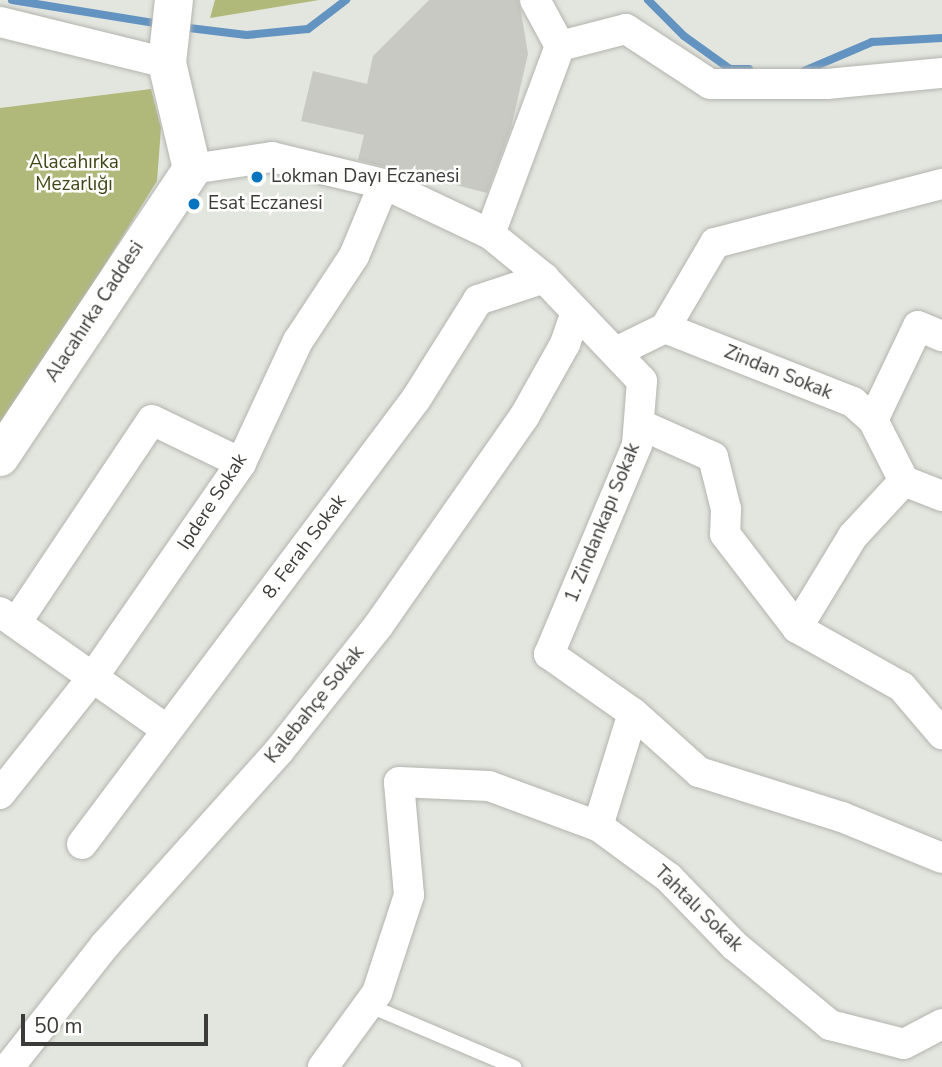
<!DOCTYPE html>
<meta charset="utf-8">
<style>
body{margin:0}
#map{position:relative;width:942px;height:1067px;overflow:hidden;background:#e3e5df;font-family:"Nunito Sans",sans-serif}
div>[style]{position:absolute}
.green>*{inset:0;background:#b0b97a}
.stream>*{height:8px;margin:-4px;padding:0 4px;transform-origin:4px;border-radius:4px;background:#6393c1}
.building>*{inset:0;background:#c8c9c3}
.roads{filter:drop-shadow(0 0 2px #b3b4ae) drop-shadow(0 0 2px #b3b4ae)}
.service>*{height:14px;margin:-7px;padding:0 7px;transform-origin:7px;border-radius:7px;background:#fff}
.minor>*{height:30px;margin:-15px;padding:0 15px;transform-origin:15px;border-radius:15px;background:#fff}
.secondary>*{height:38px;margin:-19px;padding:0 19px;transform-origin:19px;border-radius:19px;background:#fff}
.dots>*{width:19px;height:19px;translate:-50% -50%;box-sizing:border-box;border:4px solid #fffffe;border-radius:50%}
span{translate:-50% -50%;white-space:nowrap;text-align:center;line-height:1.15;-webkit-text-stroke:5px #fffffe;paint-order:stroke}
.park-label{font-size:19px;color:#3f4514}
.poi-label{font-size:19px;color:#3b3c39}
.left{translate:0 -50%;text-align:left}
.street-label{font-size:19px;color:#3b3c39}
.scale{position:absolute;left:21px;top:1014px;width:187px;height:32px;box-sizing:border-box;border:4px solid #3b3c39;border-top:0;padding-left:9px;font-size:21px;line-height:24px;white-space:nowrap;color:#3b3c39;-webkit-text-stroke:5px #fffffe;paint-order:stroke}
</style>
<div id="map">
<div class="green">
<div style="clip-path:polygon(215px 0,319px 0,210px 18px)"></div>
<div style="clip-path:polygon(151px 89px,161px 128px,157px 181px,0 433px,0 108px)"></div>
</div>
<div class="stream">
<div style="left:12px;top:0;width:151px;rotate:9.2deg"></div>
<div style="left:648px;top:0;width:51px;rotate:45deg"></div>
<div style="left:684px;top:36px;width:57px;rotate:35.7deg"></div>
<div style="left:730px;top:69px;width:19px"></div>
<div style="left:181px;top:27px;width:66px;rotate:6.9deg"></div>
<div style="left:247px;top:35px;width:61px;rotate:-5.6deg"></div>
<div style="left:308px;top:29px;width:48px;rotate:-37.3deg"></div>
<div style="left:804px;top:71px;width:74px;rotate:-23.1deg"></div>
<div style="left:872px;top:42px;width:70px;rotate:-3.3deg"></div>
</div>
<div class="building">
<div style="clip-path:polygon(429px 0,518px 0,521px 11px,528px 54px,511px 128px,487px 193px,358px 160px,364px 135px,301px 121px,313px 71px,367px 84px,373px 56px)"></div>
</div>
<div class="roads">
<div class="service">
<div style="left:368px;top:1005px;width:159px;rotate:23deg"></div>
</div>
<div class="minor">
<div style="left:0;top:22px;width:172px;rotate:13.8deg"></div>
<div style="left:560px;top:46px;width:68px;rotate:-14.4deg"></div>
<div style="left:626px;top:29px;width:100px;rotate:33.2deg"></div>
<div style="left:710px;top:84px;width:117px"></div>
<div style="left:827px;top:84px;width:116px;rotate:-5.5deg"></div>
<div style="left:192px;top:169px;width:81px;rotate:-8.5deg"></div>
<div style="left:272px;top:157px;width:115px;rotate:13.6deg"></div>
<div style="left:384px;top:184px;width:117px;rotate:25.3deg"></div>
<div style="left:490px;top:234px;width:70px;rotate:39.2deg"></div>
<div style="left:544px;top:278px;width:142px;rotate:46.4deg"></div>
<div style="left:642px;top:381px;width:64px;rotate:94.5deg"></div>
<div style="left:637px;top:445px;width:227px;rotate:112.8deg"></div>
<div style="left:549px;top:654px;width:103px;rotate:35.1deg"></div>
<div style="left:633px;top:713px;width:89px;rotate:41.8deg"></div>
<div style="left:699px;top:772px;width:150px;rotate:17.5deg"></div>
<div style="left:842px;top:817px;width:108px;rotate:22.3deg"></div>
<div style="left:490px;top:234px;width:201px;rotate:-69.6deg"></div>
<div style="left:560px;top:46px;width:52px;rotate:-118.5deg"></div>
<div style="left:665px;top:328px;width:99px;rotate:-59.5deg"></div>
<div style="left:715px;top:243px;width:235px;rotate:-14.6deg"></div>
<div style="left:616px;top:352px;width:55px;rotate:-26.1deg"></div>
<div style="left:665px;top:328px;width:202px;rotate:21.5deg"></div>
<div style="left:853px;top:402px;width:27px;rotate:42deg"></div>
<div style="left:873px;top:420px;width:68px;rotate:63.1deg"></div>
<div style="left:873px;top:420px;width:104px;rotate:-64.4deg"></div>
<div style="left:918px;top:326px;width:26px;rotate:23deg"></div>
<div style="left:639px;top:424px;width:81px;rotate:24deg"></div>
<div style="left:713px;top:457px;width:54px;rotate:76deg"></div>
<div style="left:726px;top:509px;width:25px;rotate:92deg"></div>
<div style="left:725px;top:534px;width:118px;rotate:52.5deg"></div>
<div style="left:797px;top:628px;width:120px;rotate:29.3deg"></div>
<div style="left:902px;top:687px;width:62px;rotate:49.6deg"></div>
<div style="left:904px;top:481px;width:41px;rotate:21.5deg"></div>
<div style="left:0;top:612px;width:203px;rotate:35.2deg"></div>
<div style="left:16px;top:623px;width:244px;rotate:-56.2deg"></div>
<div style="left:152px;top:420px;width:99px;rotate:25.8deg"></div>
<div style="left:797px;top:628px;width:108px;rotate:-58.7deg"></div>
<div style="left:853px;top:536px;width:75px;rotate:-47.2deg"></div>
<div style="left:0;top:794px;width:149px;rotate:-51.5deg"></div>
<div style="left:93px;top:677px;width:260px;rotate:-55.3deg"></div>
<div style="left:241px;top:463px;width:135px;rotate:-65deg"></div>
<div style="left:298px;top:341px;width:102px;rotate:-56.6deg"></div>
<div style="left:354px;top:256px;width:78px;rotate:-67.4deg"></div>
<div style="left:598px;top:826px;width:118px;rotate:-72.8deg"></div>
<div style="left:82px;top:844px;width:556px;rotate:-53.11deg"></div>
<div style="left:416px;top:399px;width:117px;rotate:-57.9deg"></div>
<div style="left:478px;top:300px;width:70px;rotate:-18.4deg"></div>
<div style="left:9px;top:1067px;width:155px;rotate:-51.8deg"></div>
<div style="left:105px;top:945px;width:261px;rotate:-48.1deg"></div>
<div style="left:279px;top:751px;width:159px;rotate:-51.6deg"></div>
<div style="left:378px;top:626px;width:255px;rotate:-55.1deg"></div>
<div style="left:524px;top:417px;width:84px;rotate:-60.7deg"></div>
<div style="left:565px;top:344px;width:34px;rotate:-71deg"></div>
<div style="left:323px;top:1067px;width:92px;rotate:-53.9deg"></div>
<div style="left:377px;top:993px;width:103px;rotate:-71.9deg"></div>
<div style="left:409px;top:895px;width:113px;rotate:-95.1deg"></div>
<div style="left:399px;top:782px;width:90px;rotate:2.5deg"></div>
<div style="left:489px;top:786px;width:116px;rotate:20.2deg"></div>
<div style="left:598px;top:826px;width:88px;rotate:36.2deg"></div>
<div style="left:669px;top:878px;width:95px;rotate:45.9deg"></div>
<div style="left:735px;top:946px;width:124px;rotate:39.7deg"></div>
<div style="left:830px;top:1025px;width:76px;rotate:14.4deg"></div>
<div style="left:904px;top:1044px;width:43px;rotate:-27.8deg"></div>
</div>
<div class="secondary">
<div style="left:0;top:457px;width:346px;rotate:-56.3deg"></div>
<div style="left:192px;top:169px;width:109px;rotate:-103.3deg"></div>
<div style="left:167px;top:63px;width:63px;rotate:-83.7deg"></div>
</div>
</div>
<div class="dots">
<div style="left:257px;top:177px;background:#0774bf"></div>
<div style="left:194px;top:204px;background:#0774bf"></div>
</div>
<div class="park-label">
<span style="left:74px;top:174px">Alacahırka<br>Mezarlığı</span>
</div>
<div class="poi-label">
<span class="left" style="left:271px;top:177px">Lokman Dayı Eczanesi</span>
<span class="left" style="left:208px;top:204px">Esat Eczanesi</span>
</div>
<div class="street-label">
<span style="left:95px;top:312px;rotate:-57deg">Alacahırka Caddesi</span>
<span style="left:778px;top:373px;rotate:22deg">Zindan Sokak</span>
<span style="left:213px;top:502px;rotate:-57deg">Ipdere Sokak</span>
<span style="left:603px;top:523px;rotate:-68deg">1. Zindankapı Sokak</span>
<span style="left:305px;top:547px;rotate:-53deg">8. Ferah Sokak</span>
<span style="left:315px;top:705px;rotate:-51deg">Kalebahçe Sokak</span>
<span style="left:698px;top:909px;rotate:44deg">Tahtalı Sokak</span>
</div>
<div class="scale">50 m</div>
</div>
